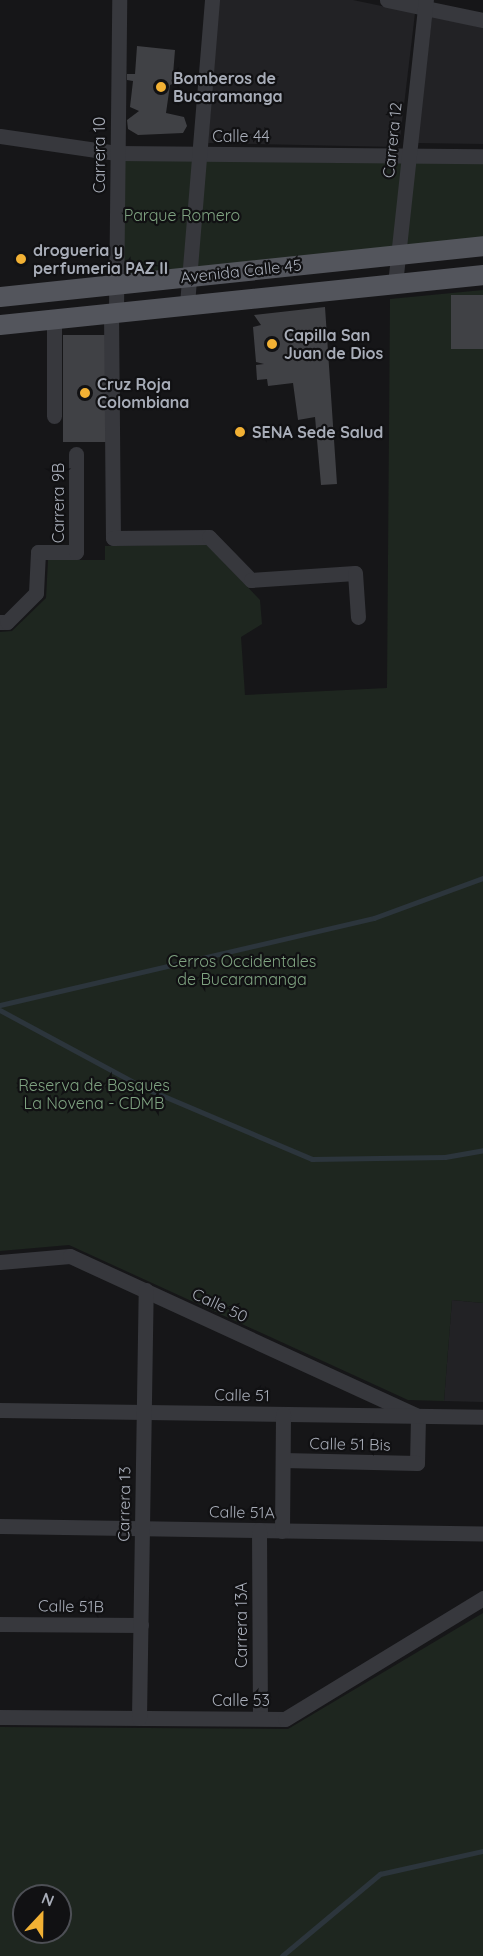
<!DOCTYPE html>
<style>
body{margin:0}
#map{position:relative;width:483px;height:1956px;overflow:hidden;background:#161618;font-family:Quicksand,sans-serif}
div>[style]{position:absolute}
.built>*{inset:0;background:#222225}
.green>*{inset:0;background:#1e261f}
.stream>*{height:4.5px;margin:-2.25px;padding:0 2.25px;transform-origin:2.25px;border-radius:2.25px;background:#2c353c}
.building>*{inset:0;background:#404145;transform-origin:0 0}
.minor>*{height:15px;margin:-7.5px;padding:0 7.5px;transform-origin:7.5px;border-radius:7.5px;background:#37383d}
.major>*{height:20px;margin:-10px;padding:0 10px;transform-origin:10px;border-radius:10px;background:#53555c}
.dots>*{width:16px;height:16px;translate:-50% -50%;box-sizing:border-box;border:3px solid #111113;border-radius:50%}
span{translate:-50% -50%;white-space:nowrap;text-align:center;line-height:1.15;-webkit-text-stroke:4.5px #111113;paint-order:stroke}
.poi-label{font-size:16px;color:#a8adb8;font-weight:700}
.left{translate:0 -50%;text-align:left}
.street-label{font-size:16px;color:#a8adb8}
.park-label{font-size:16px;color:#7fa381}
.north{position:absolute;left:12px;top:1884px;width:60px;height:60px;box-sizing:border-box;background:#111113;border:2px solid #4d4f55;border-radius:50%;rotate:22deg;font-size:16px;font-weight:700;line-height:24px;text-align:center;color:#a8adb8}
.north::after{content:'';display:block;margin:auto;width:21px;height:27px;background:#f2b134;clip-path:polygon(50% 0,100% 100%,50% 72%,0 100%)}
</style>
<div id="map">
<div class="built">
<div style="clip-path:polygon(219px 0,353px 0,415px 13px,399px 147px,208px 143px)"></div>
<div style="clip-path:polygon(432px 16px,483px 28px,483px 144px,417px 143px)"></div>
<div style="clip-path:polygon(452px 1300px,483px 1303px,483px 1402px,444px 1401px)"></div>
</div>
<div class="green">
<div style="clip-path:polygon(124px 160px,483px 162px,483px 240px,123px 275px)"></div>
<div style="clip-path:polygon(483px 290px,483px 1303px,452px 1300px,444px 1401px,408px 1400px,69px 1245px,0 1251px,0 632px,12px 631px,46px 598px,48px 560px,105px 560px,105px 546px,206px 544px,260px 600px,262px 624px,241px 637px,245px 695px,387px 688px,390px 299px)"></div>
<div style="clip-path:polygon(evenodd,483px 1613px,483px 1956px,0 1956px,0 1727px,288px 1729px,483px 1613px,24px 1896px,60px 1896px,60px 1932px,24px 1932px,24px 1896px)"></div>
</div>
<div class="stream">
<div style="left:0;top:1005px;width:384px;rotate:-13.1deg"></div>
<div style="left:374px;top:918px;width:116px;rotate:-20.2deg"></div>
<div style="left:0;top:1010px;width:165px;rotate:28.3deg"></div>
<div style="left:145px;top:1088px;width:181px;rotate:23deg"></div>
<div style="left:312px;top:1159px;width:133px;rotate:-0.9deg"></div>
<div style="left:445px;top:1157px;width:39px;rotate:-10deg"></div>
<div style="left:282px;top:1956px;width:128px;rotate:-39.9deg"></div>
<div style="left:380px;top:1874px;width:106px;rotate:-12.6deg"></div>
</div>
<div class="building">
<div style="clip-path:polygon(137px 46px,175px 50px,173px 75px,179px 81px,170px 85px,166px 113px,184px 117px,187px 126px,183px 133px,138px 135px,128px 129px,127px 120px,139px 111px,130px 107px,133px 81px,127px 80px,127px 74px,135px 74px)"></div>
<div style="left:451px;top:295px;width:32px;height:54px"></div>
<div style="clip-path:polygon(325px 307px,337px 484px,321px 485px,315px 417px,298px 420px,293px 383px,268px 386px,267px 379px,257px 380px,256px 365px,264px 364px,256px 362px,253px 327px,261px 325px,254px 315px)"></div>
<div style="left:63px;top:335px;width:43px;height:107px"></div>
</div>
<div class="minor">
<div style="left:387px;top:0;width:98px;rotate:11.8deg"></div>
<div style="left:0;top:136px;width:118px;rotate:8.3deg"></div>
<div style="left:117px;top:153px;width:366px;rotate:0.5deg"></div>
<div style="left:395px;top:284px;width:286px;rotate:-83.8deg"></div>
<div style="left:187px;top:304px;width:305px;rotate:-85.3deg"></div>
<div style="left:116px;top:311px;width:311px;rotate:-89.4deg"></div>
<div style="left:111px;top:312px;width:226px;rotate:89.5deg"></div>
<div style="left:113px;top:538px;width:96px;rotate:-0.6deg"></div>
<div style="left:209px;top:537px;width:60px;rotate:45.7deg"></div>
<div style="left:251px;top:580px;width:104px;rotate:-3.9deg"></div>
<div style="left:355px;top:573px;width:44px;rotate:86.1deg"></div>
<div style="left:54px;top:416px;width:97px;rotate:-90deg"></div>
<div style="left:0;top:622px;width:7px"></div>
<div style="left:7px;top:622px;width:41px;rotate:-45deg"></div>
<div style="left:36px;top:593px;width:41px;rotate:-87.2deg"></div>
<div style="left:38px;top:552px;width:38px"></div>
<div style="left:76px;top:552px;width:98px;rotate:-90deg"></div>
<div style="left:0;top:1262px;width:70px;rotate:-4.9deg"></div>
<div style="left:70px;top:1256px;width:383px;rotate:24.7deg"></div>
<div style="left:418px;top:1416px;width:47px;rotate:91.2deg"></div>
<div style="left:417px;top:1463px;width:134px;rotate:-178.7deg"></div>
<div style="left:0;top:1410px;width:483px;rotate:0.8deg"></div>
<div style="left:0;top:1526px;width:483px;rotate:0.9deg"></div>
<div style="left:259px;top:1530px;width:188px;rotate:89.7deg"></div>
<div style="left:282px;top:1531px;width:117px;rotate:-89.5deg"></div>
<div style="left:0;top:1624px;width:141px;rotate:0.4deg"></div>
<div style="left:0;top:1717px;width:285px;rotate:0.4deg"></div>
<div style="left:285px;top:1719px;width:232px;rotate:-31.4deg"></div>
<div style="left:139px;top:1718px;width:428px;rotate:-89.1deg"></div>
</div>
<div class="major">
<div style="left:0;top:297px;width:486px;rotate:-6deg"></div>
<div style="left:0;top:325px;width:486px;rotate:-5.9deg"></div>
</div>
<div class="dots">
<div style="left:161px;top:87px;background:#f2b134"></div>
<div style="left:21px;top:259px;background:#f2b134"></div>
<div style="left:272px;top:344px;background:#f2b134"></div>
<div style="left:85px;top:393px;background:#f2b134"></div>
<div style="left:240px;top:432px;background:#f2b134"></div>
</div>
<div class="poi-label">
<span class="left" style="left:173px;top:87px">Bomberos de<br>Bucaramanga</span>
<span class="left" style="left:33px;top:259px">drogueria y<br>perfumeria PAZ II</span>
<span class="left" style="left:284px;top:344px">Capilla San<br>Juan de Dios</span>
<span class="left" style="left:97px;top:393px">Cruz Roja<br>Colombiana</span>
<span class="left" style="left:252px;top:432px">SENA Sede Salud</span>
</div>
<div class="street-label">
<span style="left:241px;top:136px">Calle 44</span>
<span style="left:392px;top:140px;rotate:-84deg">Carrera 12</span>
<span style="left:99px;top:155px;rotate:-90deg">Carrera 10</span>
<span style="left:241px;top:271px;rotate:-6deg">Avenida Calle 45</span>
<span style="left:58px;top:503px;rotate:-90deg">Carrera 9B</span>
<span style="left:220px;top:1305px;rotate:25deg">Calle 50</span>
<span style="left:242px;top:1395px;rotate:1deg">Calle 51</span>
<span style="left:350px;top:1444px;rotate:1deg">Calle 51 Bis</span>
<span style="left:124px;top:1504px;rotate:-89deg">Carrera 13</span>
<span style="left:242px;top:1512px;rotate:1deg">Calle 51A</span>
<span style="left:71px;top:1606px;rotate:1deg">Calle 51B</span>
<span style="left:241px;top:1625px;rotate:-90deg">Carrera 13A</span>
<span style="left:241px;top:1700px">Calle 53</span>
</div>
<div class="park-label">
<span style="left:182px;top:215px">Parque Romero</span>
<span style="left:242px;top:970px">Cerros Occidentales<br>de Bucaramanga</span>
<span style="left:94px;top:1094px">Reserva de Bosques<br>La Novena - CDMB</span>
</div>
<div class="north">N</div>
</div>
